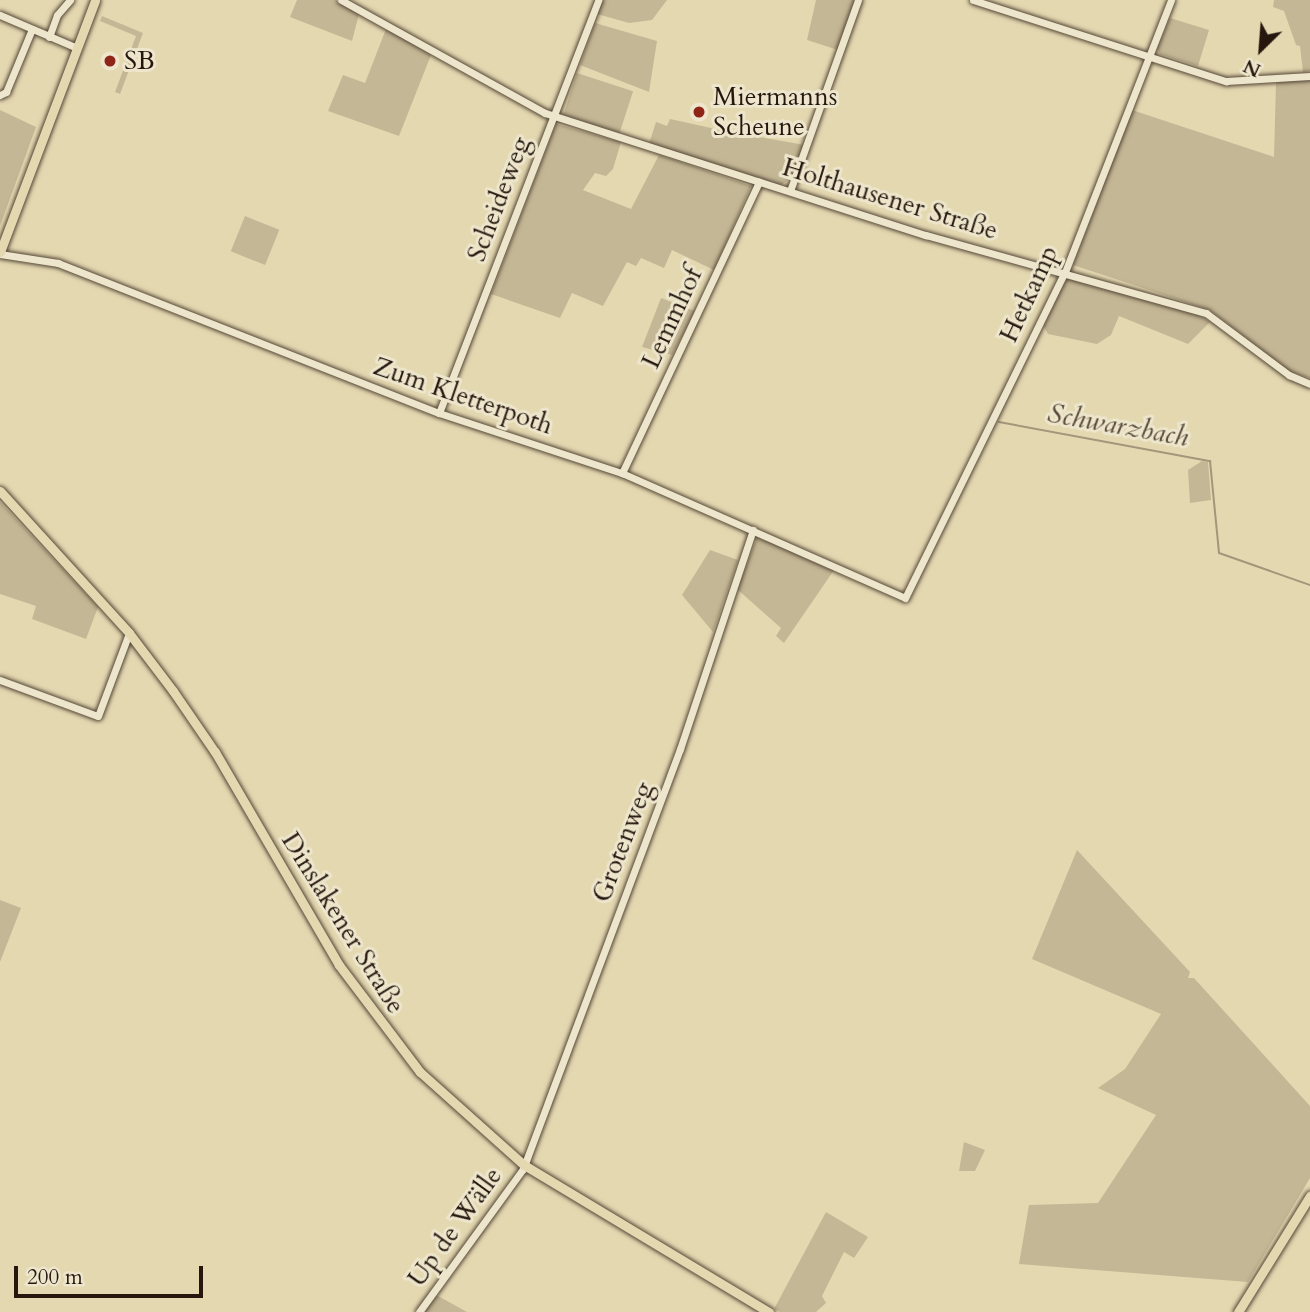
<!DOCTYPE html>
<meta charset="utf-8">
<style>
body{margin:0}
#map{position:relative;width:1310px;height:1312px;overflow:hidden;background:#e4d8b1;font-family:Cardo,serif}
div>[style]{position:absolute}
.green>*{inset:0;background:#c4b795;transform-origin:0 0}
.stream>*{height:2px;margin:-1px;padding:0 1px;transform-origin:1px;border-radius:1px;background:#a3967a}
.roads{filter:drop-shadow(0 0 2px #554737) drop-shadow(0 0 2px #554737)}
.minor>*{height:7px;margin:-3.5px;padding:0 3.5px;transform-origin:3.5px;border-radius:3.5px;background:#ede6cc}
.major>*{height:9px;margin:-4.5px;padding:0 4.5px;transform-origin:4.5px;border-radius:4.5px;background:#e4d8b1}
.dots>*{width:19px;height:19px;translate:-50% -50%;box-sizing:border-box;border:4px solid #ede6cc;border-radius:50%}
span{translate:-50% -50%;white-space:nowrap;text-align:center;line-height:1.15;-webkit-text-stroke:6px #ede6cc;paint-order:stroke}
.poi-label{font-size:26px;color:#25170e}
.left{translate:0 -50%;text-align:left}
.street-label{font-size:26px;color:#25170e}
.water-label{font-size:28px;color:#574a39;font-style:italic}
.north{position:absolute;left:1226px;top:14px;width:70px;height:70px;-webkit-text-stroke:5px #ede6cc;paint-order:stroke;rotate:205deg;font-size:19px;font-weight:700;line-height:28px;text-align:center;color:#25170e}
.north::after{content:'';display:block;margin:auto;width:24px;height:32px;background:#25170e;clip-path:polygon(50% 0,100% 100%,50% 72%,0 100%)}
.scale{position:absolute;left:14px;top:1266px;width:189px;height:32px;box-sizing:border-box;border:4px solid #25170e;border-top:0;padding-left:9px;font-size:21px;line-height:24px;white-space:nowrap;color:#25170e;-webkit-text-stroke:5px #ede6cc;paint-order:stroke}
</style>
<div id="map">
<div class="green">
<div style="clip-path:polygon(297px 0,335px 0,359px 14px,352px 41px,290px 17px)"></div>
<div style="clip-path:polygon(601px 0,667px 0,652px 20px,629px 23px,597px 14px)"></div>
<div style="clip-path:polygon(816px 0,855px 0,838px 50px,807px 40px)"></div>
<div style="clip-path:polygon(1274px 0,1310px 0,1310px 71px,1303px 72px,1300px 46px,1296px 45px,1284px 11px,1273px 7px)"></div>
<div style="clip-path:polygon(102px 16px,143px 33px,120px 94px,115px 92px,136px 36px,100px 21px)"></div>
<div style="clip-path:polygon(1170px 18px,1209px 30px,1198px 66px,1160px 54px,1157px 49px)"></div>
<div style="clip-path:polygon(595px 23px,657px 41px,649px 92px,580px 65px)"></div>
<div style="clip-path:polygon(386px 29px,431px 55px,399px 136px,328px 111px,343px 75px,365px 83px)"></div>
<div style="left:577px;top:73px;width:59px;height:45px;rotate:18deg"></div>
<div style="clip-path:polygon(1310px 79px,1310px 378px,1289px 371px,1210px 310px,1073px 265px,1132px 110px,1274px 157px,1276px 82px)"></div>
<div style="clip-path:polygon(0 110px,36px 127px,0 226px)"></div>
<div style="clip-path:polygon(670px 119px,720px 130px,805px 145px,791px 178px,781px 185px,649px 144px,656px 122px,667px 126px)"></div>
<div style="clip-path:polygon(556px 124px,621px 142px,613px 169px,606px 176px,595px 173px,583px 190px,631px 209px,659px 155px,751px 186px,714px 270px,672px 250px,664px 268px,641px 258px,636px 266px,627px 262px,603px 306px,572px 293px,560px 318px,491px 294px)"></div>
<div style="left:245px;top:216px;width:37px;height:38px;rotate:22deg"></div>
<div style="clip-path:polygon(1066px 276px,1198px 315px,1210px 322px,1188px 344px,1119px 316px,1111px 335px,1097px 344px,1048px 334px,1043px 325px)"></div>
<div style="clip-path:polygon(661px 298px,695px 311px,672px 355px,642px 347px)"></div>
<div style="clip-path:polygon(1202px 461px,1208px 462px,1211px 500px,1190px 503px,1188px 470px)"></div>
<div style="clip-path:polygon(0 502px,98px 607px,86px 639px,32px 619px,36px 606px,0 594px)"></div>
<div style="clip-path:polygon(758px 536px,834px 570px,784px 643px,776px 636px,781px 628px,737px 589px)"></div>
<div style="clip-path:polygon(710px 550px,738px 560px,713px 632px,682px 595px)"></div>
<div style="clip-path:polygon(1077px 850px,1190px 972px,1188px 978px,1194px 978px,1310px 1106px,1310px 1178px,1248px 1282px,1019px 1264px,1029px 1205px,1098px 1203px,1156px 1115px,1098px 1088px,1125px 1069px,1161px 1014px,1032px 959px)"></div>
<div style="clip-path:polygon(0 900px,21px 908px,0 962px)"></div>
<div style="clip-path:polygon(964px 1142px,985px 1150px,975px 1171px,959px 1171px)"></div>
<div style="clip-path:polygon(826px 1212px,868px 1237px,854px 1258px,844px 1252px,822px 1296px,826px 1303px,816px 1312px,780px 1312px,774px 1309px)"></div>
<div style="clip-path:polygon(438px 1296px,467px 1312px,422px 1312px,433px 1297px)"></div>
</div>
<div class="stream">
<div style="left:999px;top:422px;width:215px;rotate:10.5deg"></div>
<div style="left:1210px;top:461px;width:92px;rotate:84.4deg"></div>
<div style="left:1219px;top:553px;width:96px;rotate:19.4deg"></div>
</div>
<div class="roads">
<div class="minor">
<div style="left:341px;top:0;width:233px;rotate:29deg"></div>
<div style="left:545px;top:113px;width:400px;rotate:17.8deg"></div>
<div style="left:926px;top:235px;width:291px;rotate:15.6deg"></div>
<div style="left:1206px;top:313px;width:104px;rotate:36.8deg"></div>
<div style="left:1289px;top:375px;width:23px;rotate:23deg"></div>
<div style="left:973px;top:0;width:266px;rotate:17.8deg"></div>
<div style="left:1226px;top:81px;width:84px;rotate:-3.4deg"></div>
<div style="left:0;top:15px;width:84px;rotate:23.2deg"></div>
<div style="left:49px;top:37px;width:23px;rotate:-70deg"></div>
<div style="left:57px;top:15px;width:20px;rotate:-49deg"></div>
<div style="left:0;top:95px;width:7px;rotate:-27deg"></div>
<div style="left:6px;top:92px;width:68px;rotate:-67.6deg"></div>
<div style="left:790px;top:191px;width:203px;rotate:-70.4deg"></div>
<div style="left:0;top:254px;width:59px;rotate:8.8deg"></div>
<div style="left:58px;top:263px;width:409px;rotate:21.5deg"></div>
<div style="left:439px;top:413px;width:193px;rotate:18.2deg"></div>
<div style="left:622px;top:473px;width:309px;rotate:23.8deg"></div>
<div style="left:905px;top:598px;width:363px;rotate:-63.9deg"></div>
<div style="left:1065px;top:272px;width:292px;rotate:-68.7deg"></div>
<div style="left:439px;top:413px;width:443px;rotate:-68.9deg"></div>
<div style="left:622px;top:473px;width:322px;rotate:-64.8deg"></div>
<div style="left:0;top:680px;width:104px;rotate:20.2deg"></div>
<div style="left:98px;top:716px;width:89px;rotate:-69.5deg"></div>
<div style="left:419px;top:1312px;width:177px;rotate:-54deg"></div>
<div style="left:523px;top:1169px;width:448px;rotate:-69.5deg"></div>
<div style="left:680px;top:749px;width:231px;rotate:-71.6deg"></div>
</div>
<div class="major">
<div style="left:0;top:252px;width:269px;rotate:-69.3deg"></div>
<div style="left:0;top:491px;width:192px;rotate:47.7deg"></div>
<div style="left:129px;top:633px;width:73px;rotate:52.8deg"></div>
<div style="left:173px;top:691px;width:74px;rotate:55.5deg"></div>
<div style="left:215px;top:752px;width:246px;rotate:59.8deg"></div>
<div style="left:339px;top:965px;width:134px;rotate:52.9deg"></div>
<div style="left:420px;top:1072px;width:140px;rotate:41.8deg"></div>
<div style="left:524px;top:1165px;width:286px;rotate:31deg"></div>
<div style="left:1238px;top:1312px;width:137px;rotate:-58.2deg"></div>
</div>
</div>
<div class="dots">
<div style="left:110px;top:61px;background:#8f2418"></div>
<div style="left:699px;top:112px;background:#8f2418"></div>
</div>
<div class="poi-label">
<span class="left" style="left:124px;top:61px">SB</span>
<span class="left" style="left:713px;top:112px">Miermanns<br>Scheune</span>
</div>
<div class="street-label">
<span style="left:499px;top:199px;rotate:-69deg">Scheideweg</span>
<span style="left:890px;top:199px;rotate:17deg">Holthausener Straße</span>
<span style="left:1029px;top:294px;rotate:-65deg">Hetkamp</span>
<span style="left:672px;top:318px;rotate:-65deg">Lemmhof</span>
<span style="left:463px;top:396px;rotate:19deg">Zum Kletterpoth</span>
<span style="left:623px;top:842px;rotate:-69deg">Grotenweg</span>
<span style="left:343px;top:923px;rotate:58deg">Dinslakener Straße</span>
<span style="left:455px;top:1227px;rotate:-54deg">Up de Wälle</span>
</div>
<div class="water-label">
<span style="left:1118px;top:425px;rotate:10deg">Schwarzbach</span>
</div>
<div class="north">N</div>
<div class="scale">200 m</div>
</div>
